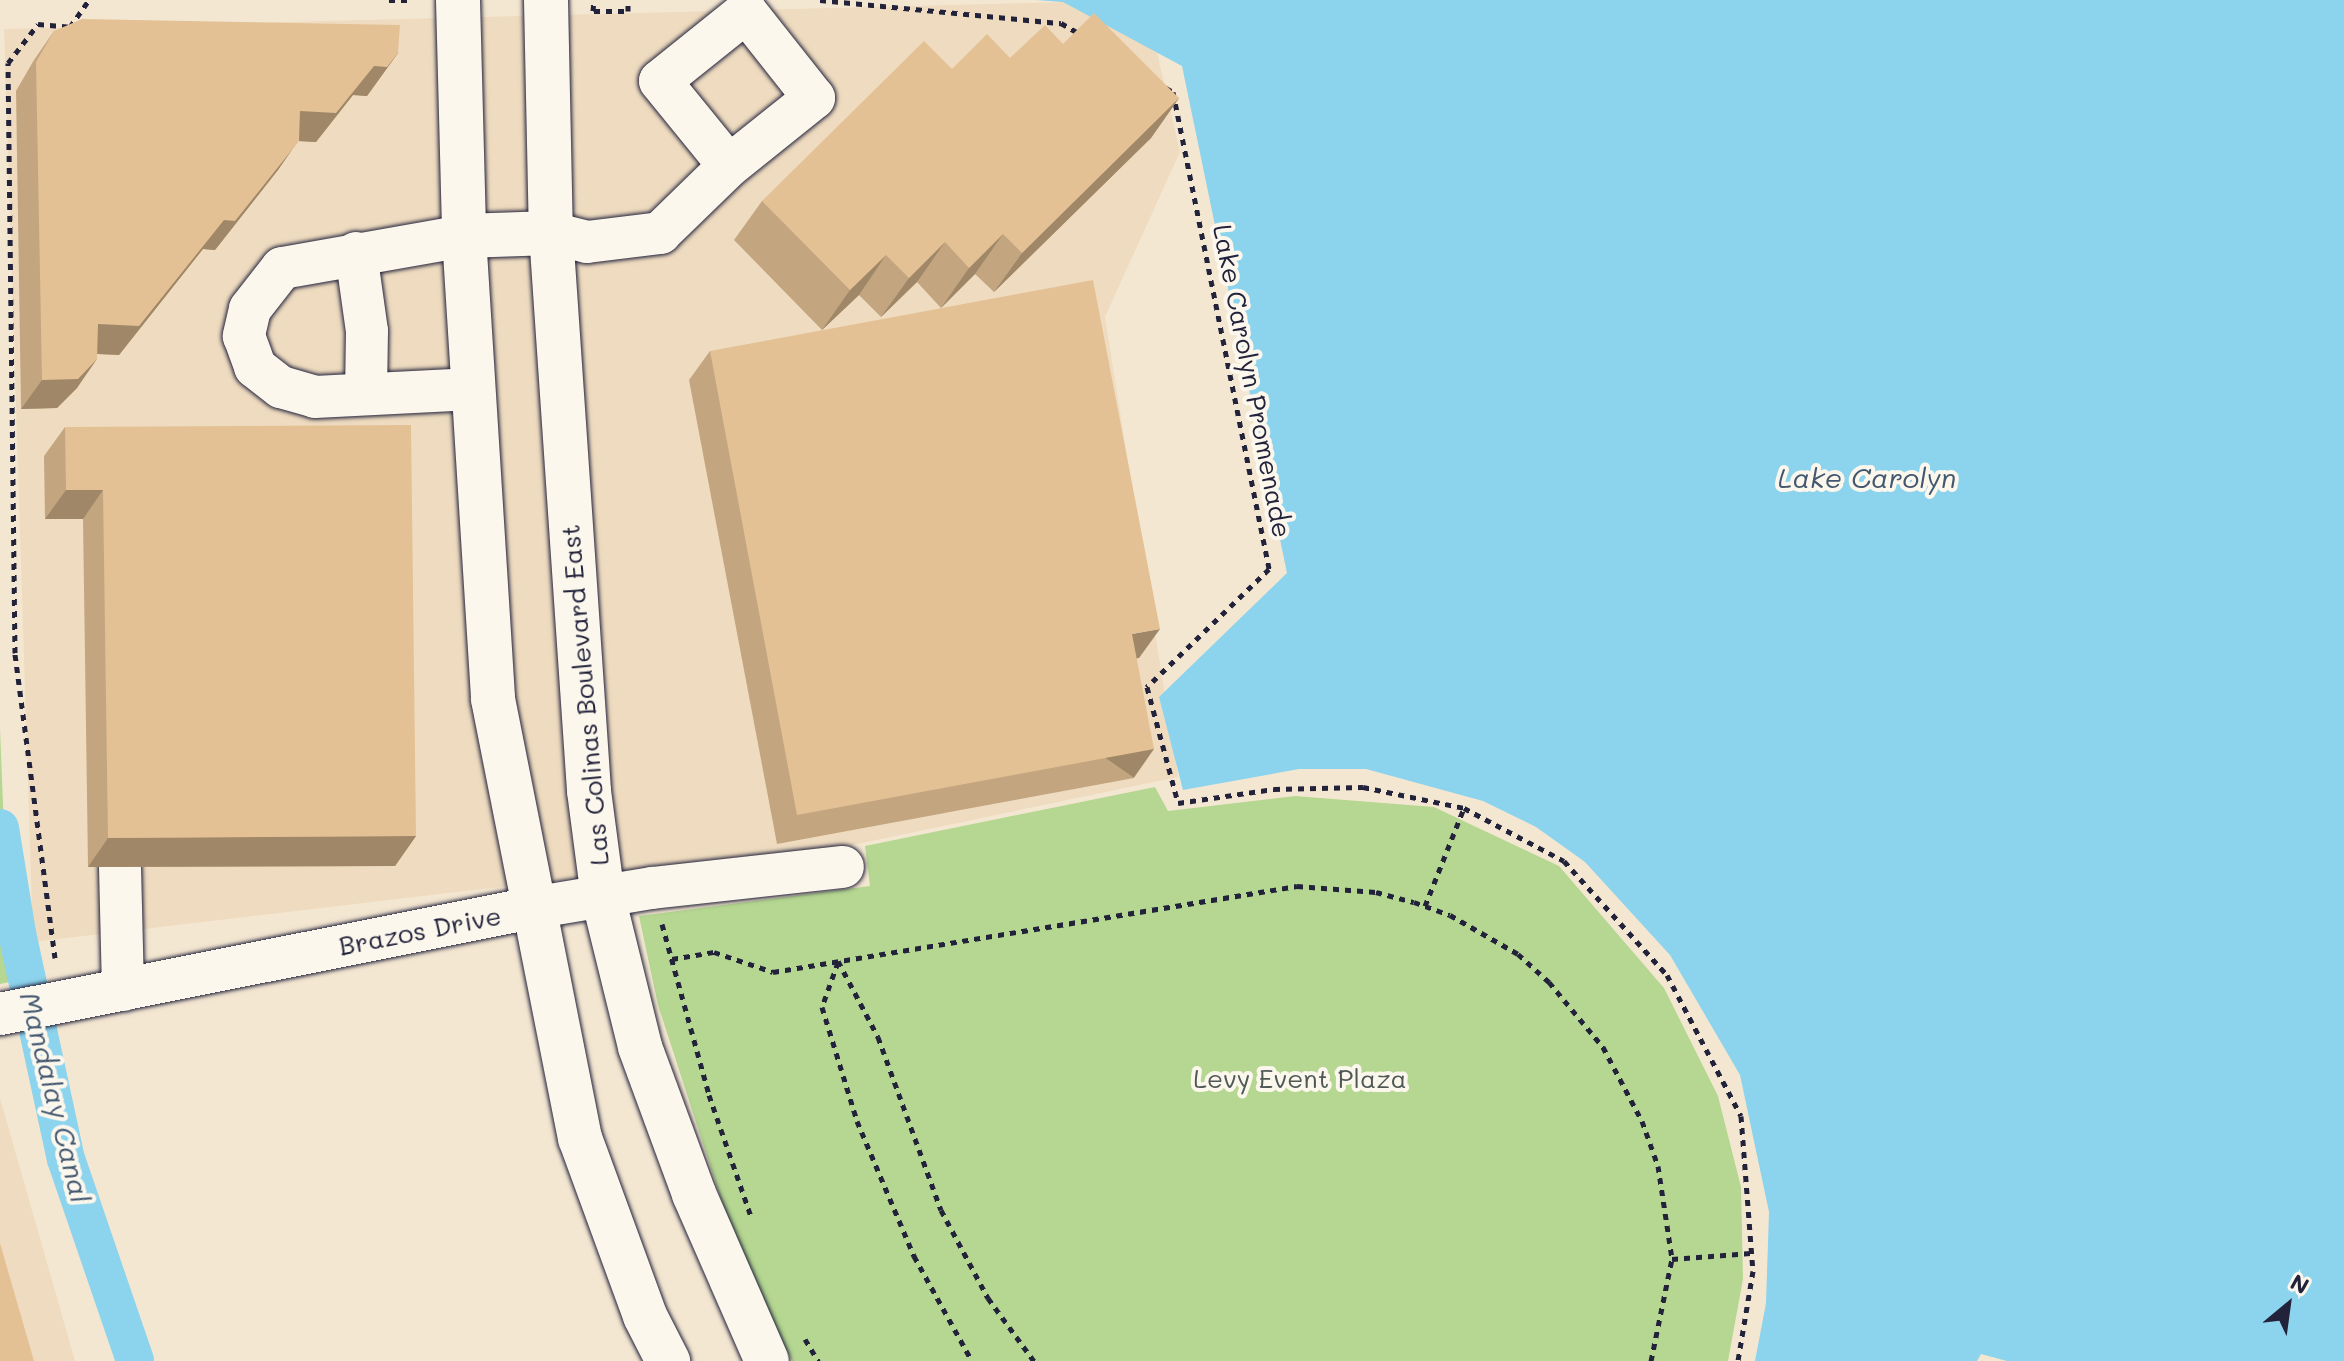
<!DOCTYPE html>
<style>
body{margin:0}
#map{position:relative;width:2344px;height:1361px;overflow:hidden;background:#f4e7d2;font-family:Mali,sans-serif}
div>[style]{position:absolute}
.built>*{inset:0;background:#efdcc0}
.green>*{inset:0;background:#b5d791}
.water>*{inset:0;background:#8cd3ed}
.canal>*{height:38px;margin:-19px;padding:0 19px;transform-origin:19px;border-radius:19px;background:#8cd3ed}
.path>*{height:5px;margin-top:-2.5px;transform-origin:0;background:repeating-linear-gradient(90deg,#22223b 0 6px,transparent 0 12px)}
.roads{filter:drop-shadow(0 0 2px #22223b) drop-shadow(0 0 2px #22223b)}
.minor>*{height:42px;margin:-21px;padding:0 21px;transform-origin:21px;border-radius:21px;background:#fbf7ec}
.major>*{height:44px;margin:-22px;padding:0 22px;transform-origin:22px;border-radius:22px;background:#fbf7ec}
.wall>*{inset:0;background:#c3a680}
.shaded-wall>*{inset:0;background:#9f8768;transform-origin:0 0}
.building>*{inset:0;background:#e3c195}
span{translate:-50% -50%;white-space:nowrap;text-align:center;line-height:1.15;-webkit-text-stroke:8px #fbf7ec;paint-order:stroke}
.street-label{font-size:26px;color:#22223b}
.park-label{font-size:26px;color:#4e5855}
.water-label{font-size:28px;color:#425770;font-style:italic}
.north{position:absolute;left:2248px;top:1265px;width:80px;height:80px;-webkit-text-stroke:6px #fbf7ec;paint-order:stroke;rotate:29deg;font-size:22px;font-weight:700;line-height:32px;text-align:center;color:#22223b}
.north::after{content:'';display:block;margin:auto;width:28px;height:36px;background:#22223b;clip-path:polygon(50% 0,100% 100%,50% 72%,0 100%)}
</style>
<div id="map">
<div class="built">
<div style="clip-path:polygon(1145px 0,1180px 152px,1105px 317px,1178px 777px,848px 846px,33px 942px,4px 29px)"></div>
<div style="clip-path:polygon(0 1098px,75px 1361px,0 1361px)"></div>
</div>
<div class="green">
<div style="clip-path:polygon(0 728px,10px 982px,0 984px)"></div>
<div style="clip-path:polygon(1155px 787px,1168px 811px,1295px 796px,1434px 807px,1559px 866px,1664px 988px,1718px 1096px,1741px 1187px,1743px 1279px,1728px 1361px,792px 1361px,747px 1279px,658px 1005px,639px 916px,870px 886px,865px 846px)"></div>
</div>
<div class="water">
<div style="clip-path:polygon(1036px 0,2344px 0,2344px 1361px,2007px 1361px,1981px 1354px,1977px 1361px,1755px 1361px,1766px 1303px,1769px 1212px,1740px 1075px,1670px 955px,1585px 862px,1536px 827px,1483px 801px,1366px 769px,1299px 769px,1183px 790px,1159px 697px,1287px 573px,1182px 66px,1063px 2px)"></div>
</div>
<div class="canal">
<div style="left:0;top:828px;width:106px;rotate:80.8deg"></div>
<div style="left:17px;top:933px;width:231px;rotate:77.8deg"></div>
<div style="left:66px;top:1159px;width:213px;rotate:71.1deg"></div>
</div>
<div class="path">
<div style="left:389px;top:0;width:22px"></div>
<div style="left:820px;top:0;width:242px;rotate:5.5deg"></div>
<div style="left:1061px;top:23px;width:22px;rotate:30deg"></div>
<div style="left:593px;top:11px;width:11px;rotate:-85deg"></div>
<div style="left:594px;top:11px;width:34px"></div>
<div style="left:628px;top:11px;width:11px;rotate:-90deg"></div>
<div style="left:1166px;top:88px;width:8px;rotate:30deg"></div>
<div style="left:1173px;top:92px;width:487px;rotate:78.6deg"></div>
<div style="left:1269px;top:569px;width:170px;rotate:136deg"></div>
<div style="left:1147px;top:687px;width:120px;rotate:75deg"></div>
<div style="left:1178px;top:803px;width:97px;rotate:-8.3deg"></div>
<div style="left:1274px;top:789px;width:89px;rotate:-1.3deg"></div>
<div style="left:1363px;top:787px;width:103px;rotate:11.7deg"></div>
<div style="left:1464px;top:808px;width:113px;rotate:27.9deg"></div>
<div style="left:1564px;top:861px;width:154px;rotate:47.9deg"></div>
<div style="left:1667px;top:975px;width:159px;rotate:62.3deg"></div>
<div style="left:1741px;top:1116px;width:155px;rotate:85.6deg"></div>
<div style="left:1753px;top:1271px;width:91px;rotate:99.5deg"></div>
<div style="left:1425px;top:906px;width:105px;rotate:-68.3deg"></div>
<div style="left:662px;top:924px;width:177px;rotate:74.6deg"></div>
<div style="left:709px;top:1095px;width:128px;rotate:70.9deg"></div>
<div style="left:55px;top:958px;width:308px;rotate:-97.5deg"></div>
<div style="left:15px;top:653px;width:590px;rotate:-90.68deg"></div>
<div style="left:8px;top:63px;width:49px;rotate:-52.4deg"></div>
<div style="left:38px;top:24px;width:32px;rotate:5deg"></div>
<div style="left:70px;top:27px;width:33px;rotate:-55deg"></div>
<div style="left:672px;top:959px;width:43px;rotate:-9.5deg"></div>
<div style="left:714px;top:952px;width:62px;rotate:18.7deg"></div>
<div style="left:773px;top:972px;width:531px;rotate:-9.32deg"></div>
<div style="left:1297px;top:886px;width:79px;rotate:4.3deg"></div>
<div style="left:1376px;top:892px;width:39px;rotate:15deg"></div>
<div style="left:1414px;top:902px;width:38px;rotate:20deg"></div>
<div style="left:1450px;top:915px;width:78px;rotate:29.8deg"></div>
<div style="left:1518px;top:954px;width:42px;rotate:42.1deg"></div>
<div style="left:1549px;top:982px;width:85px;rotate:50.3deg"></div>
<div style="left:1603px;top:1047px;width:84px;rotate:62.2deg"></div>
<div style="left:1642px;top:1121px;width:48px;rotate:70.4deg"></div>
<div style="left:1658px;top:1166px;width:94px;rotate:81.4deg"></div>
<div style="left:838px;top:961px;width:86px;rotate:62.2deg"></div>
<div style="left:878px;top:1037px;width:184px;rotate:70deg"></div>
<div style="left:941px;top:1210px;width:100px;rotate:61.9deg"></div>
<div style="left:988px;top:1298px;width:78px;rotate:53.9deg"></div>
<div style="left:838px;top:962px;width:48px;rotate:109.6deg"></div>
<div style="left:822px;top:1007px;width:119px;rotate:72.9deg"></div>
<div style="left:857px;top:1121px;width:147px;rotate:67.1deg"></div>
<div style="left:914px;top:1256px;width:120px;rotate:61.1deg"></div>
<div style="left:805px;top:1339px;width:26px;rotate:59deg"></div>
<div style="left:1651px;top:1361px;width:104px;rotate:-78.4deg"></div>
<div style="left:1672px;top:1259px;width:79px;rotate:-4.3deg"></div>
</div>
<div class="roads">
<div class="minor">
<div style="left:551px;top:233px;width:37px;rotate:14deg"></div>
<div style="left:587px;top:242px;width:74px;rotate:-7deg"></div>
<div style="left:660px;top:233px;width:96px;rotate:-44.2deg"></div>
<div style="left:729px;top:166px;width:109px;rotate:-38.7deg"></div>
<div style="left:814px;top:98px;width:110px;rotate:-128.3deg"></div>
<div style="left:746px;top:12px;width:110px;rotate:141.3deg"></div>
<div style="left:660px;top:81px;width:109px;rotate:50.9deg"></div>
<div style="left:464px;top:236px;width:185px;rotate:170deg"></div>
<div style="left:282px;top:268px;width:52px;rotate:128deg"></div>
<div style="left:250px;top:309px;width:28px;rotate:103deg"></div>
<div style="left:244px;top:336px;width:33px;rotate:70deg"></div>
<div style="left:255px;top:367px;width:33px;rotate:38deg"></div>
<div style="left:281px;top:387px;width:35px;rotate:16deg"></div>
<div style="left:315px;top:397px;width:158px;rotate:-2.9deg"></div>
<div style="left:356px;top:253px;width:79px;rotate:82deg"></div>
<div style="left:367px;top:331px;width:61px;rotate:90.9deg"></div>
<div style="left:120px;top:867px;width:123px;rotate:88.6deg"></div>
<div style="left:0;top:1014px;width:542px;rotate:-11.27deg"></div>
<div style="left:532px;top:908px;width:122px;rotate:-9.5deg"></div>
<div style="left:652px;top:888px;width:192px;rotate:-6.3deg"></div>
</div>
<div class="major">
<div style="left:458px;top:0;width:236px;rotate:88.5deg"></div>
<div style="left:464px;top:236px;width:464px;rotate:86.4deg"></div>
<div style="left:493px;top:699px;width:448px;rotate:78.8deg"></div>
<div style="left:580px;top:1138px;width:189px;rotate:69.9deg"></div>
<div style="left:645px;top:1316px;width:51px;rotate:62.9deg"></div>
<div style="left:546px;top:0;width:233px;rotate:88.8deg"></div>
<div style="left:551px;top:233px;width:559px;rotate:86.1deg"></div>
<div style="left:589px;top:791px;width:107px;rotate:82.5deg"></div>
<div style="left:603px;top:897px;width:154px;rotate:76.1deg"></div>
<div style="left:640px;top:1047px;width:157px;rotate:69.8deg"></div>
<div style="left:694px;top:1194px;width:182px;rotate:66.4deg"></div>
<div style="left:464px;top:236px;width:87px;rotate:-2deg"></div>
</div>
</div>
<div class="wall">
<div style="clip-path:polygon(54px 31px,398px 53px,367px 96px,353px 95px,316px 142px,298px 141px,278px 170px,215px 250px,203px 249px,119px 355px,97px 354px,77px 388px,57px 408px,21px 409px,16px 91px,34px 60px)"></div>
<div style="clip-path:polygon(1063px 44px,1179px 98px,1151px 138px,994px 292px,975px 274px,941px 308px,917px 282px,881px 317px,859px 295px,822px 330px,734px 240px,762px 201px,952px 69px,1010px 58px)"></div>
<div style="clip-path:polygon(710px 351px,1139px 658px,1137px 658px,1134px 778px,777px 844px,689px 380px)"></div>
<div style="clip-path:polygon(65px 427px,416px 836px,395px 866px,88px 867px,83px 519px,45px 519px,44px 456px)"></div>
</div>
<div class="shaded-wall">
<div style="clip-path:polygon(398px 53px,367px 96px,353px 95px,316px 142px,298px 141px,278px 170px,215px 250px,203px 249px,119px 355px,78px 353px,98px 324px,300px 111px,374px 66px)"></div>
<div style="clip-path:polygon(1179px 98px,1151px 138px,994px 292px,1022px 253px)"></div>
<div style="clip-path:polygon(1003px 234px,975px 274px,941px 308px,969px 268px)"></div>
<div style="clip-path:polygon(945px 242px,917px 282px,881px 317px,909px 278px)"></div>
<div style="clip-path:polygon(886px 255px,859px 295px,822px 330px,850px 290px)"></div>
<div style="clip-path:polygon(97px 359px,77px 388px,57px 408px,21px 409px,42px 380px)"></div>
<div style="clip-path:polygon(66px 490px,103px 490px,83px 519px,45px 519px)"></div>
<div style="clip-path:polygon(1160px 629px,1139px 658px,1112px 663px,1132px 634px)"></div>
<div style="left:1154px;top:749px;width:35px;height:363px;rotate:125deg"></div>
<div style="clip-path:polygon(416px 836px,395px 866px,88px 867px,108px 838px)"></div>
</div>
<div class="building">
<div style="clip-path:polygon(1094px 13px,1179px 98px,1022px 253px,1003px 234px,969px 268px,945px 242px,909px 278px,886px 255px,850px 290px,762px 201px,924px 41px,952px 69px,987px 34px,1010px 58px,1045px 25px,1063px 44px)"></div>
<div style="clip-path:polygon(82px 19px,400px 25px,398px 53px,387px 67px,374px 66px,336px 113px,300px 111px,299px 141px,235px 221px,224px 220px,139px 326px,98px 324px,97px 359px,78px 379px,42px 380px,36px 62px,54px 31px)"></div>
<div style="clip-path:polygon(1093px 280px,1160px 629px,1132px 634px,1154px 749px,797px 815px,710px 351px)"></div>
<div style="clip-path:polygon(411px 425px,416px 836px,108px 838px,103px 490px,66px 490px,65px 427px)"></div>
<div style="clip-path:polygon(0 1243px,34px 1361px,0 1361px)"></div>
</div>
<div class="street-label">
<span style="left:1252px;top:381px;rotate:79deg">Lake Carolyn Promenade</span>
<span style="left:585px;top:695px;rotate:-95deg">Las Colinas Boulevard East</span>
<span style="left:420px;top:931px;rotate:-11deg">Brazos Drive</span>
</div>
<div class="park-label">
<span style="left:1300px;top:1079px">Levy Event Plaza</span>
</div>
<div class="water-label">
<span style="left:1867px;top:477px">Lake Carolyn</span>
<span style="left:56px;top:1097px;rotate:76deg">Mandalay Canal</span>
</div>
<div class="north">N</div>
</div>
